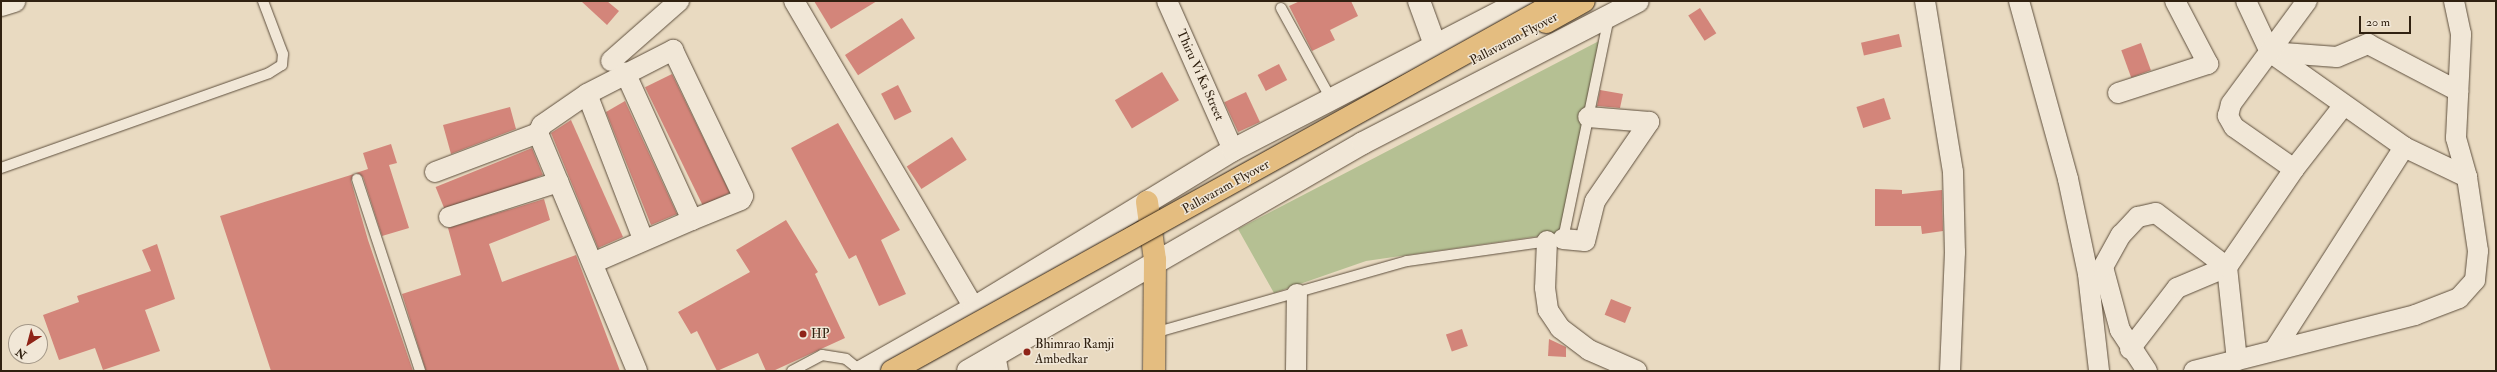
<!DOCTYPE html>
<style>
body{margin:0}
#map{position:relative;width:2497px;height:372px;overflow:hidden;background:#e9dac1;font-family:"IM FELL Double Pica",serif}
div>[style]{position:absolute}
.green>*{inset:0;background:#b5c093}
.building>*{inset:0;background:#d3857a;transform-origin:0 0}
.roads{filter:drop-shadow(0 0 1px #5e4f3d) drop-shadow(0 0 1px #5e4f3d)}
.service>*{height:10px;margin:-5px;padding:0 5px;transform-origin:5px;border-radius:5px;background:#f1e7d7}
.minor>*{height:20px;margin:-10px;padding:0 10px;transform-origin:10px;border-radius:10px;background:#f1e7d7}
.tertiary>*{height:22px;margin:-11px;padding:0 11px;transform-origin:11px;border-radius:11px;background:#f1e7d7}
.primary>*{height:22px;margin:-11px;padding:0 11px;transform-origin:11px;border-radius:11px;background:#e4bd80}
.bridges{filter:drop-shadow(0 0 1px #302111) drop-shadow(0 0 1px #302111)}
.primary-bridge>*{height:22px;margin:-11px;padding:0 11px;transform-origin:11px;border-radius:11px;background:#e4bd80}
.dots>*{width:11px;height:11px;translate:-50% -50%;box-sizing:border-box;border:2px solid #f1e7d7;border-radius:50%}
span{translate:-50% -50%;white-space:nowrap;text-align:center;line-height:1.15;-webkit-text-stroke:3px #f1e7d7;paint-order:stroke}
.street-label{font-size:13px;color:#302111}
.poi-label{font-size:13px;color:#302111}
.left{translate:0 -50%;text-align:left}
.frame{position:absolute;inset:0;border:2px solid #302111;pointer-events:none}
.north{position:absolute;left:8px;top:324px;width:40px;height:40px;box-sizing:border-box;background:#f1e7d7;border:1px solid #a49888;border-radius:50%;rotate:216deg;font-size:11px;font-weight:700;line-height:16px;text-align:center;color:#302111}
.north::after{content:'';display:block;margin:auto;width:14px;height:18px;background:#8f2418;clip-path:polygon(50% 0,100% 100%,50% 72%,0 100%)}
.scale{position:absolute;left:2359px;top:16px;width:52px;height:18px;box-sizing:border-box;border:2px solid #302111;border-top:0;padding-left:5px;font-size:12px;line-height:14px;white-space:nowrap;color:#302111;-webkit-text-stroke:3px #f1e7d7;paint-order:stroke}
</style>
<div id="map">
<div class="green">
<div style="clip-path:polygon(1599px 41px,1560px 233px,1366px 261px,1274px 293px,1238px 229px)"></div>
</div>
<div class="building">
<div style="clip-path:polygon(581px 1px,607px 1px,619px 11px,607px 25px)"></div>
<div style="clip-path:polygon(814px 1px,877px 1px,831px 29px)"></div>
<div style="clip-path:polygon(1300px 1px,1351px 1px,1358px 16px,1330px 30px,1335px 40px,1312px 51px,1289px 6px)"></div>
<div style="left:1700px;top:8px;width:30px;height:14px;rotate:57deg"></div>
<div style="left:902px;top:18px;width:24px;height:68px;rotate:57deg"></div>
<div style="left:1899px;top:34px;width:13px;height:39px;rotate:77deg"></div>
<div style="left:2141px;top:43px;width:29px;height:21px;rotate:70deg"></div>
<div style="left:1279px;top:64px;width:18px;height:24px;rotate:63deg"></div>
<div style="left:1162px;top:72px;width:33px;height:55px;rotate:59deg"></div>
<div style="left:672px;top:74px;width:132px;height:30px;rotate:64deg"></div>
<div style="left:898px;top:85px;width:30px;height:19px;rotate:63deg"></div>
<div style="clip-path:polygon(1600px 90px,1623px 94px,1620px 108px,1597px 106px)"></div>
<div style="left:1246px;top:92px;width:33px;height:24px;rotate:65deg"></div>
<div style="left:1884px;top:98px;width:22px;height:29px;rotate:72deg"></div>
<div style="clip-path:polygon(625px 101px,677px 214px,651px 225px,606px 112px)"></div>
<div style="clip-path:polygon(510px 107px,516px 129px,451px 154px,443px 125px)"></div>
<div style="clip-path:polygon(571px 120px,623px 237px,598px 248px,551px 133px)"></div>
<div style="clip-path:polygon(838px 123px,900px 230px,881px 240px,906px 294px,879px 306px,856px 255px,849px 259px,791px 148px)"></div>
<div style="left:952px;top:137px;width:27px;height:54px;rotate:57deg"></div>
<div style="clip-path:polygon(391px 144px,397px 163px,389px 165px,409px 228px,382px 236px,363px 177px,356px 173px,368px 169px,363px 153px)"></div>
<div style="left:532px;top:148px;width:29px;height:104px;rotate:68deg"></div>
<div style="clip-path:polygon(354px 174px,351px 181px,368px 240px,413px 371px,271px 371px,220px 216px)"></div>
<div style="clip-path:polygon(1875px 189px,1902px 190px,1902px 194px,1942px 190px,1943px 231px,1922px 234px,1921px 226px,1875px 226px)"></div>
<div style="clip-path:polygon(544px 199px,550px 220px,489px 244px,502px 282px,576px 255px,620px 371px,426px 371px,402px 294px,461px 275px,448px 228px)"></div>
<div style="clip-path:polygon(786px 220px,818px 272px,815px 274px,845px 338px,773px 371px,766px 371px,758px 353px,717px 371px,697px 331px,691px 334px,678px 312px,750px 272px,736px 250px)"></div>
<div style="clip-path:polygon(157px 244px,175px 299px,145px 310px,160px 351px,103px 370px,95px 348px,59px 360px,43px 315px,79px 302px,77px 296px,151px 271px,142px 250px)"></div>
<div style="left:1611px;top:299px;width:22px;height:17px;rotate:22deg"></div>
<div style="left:1462px;top:329px;width:18px;height:17px;rotate:71deg"></div>
<div style="clip-path:polygon(1549px 339px,1566px 347px,1566px 357px,1548px 356px)"></div>
</div>
<div class="roads">
<div class="service">
<div style="left:1281px;top:8px;width:104px;rotate:61.2deg"></div>
<div style="left:1px;top:168px;width:284px;rotate:-19.5deg"></div>
<div style="left:269px;top:73px;width:15px;rotate:-32deg"></div>
<div style="left:282px;top:65px;width:11px;rotate:-85deg"></div>
<div style="left:283px;top:54px;width:57px;rotate:-110.7deg"></div>
<div style="left:357px;top:179px;width:202px;rotate:71.8deg"></div>
<div style="left:1154px;top:333px;width:263px;rotate:-15.9deg"></div>
<div style="left:1407px;top:261px;width:158px;rotate:-8deg"></div>
<div style="left:1563px;top:239px;width:228px;rotate:-78.3deg"></div>
<div style="left:792px;top:371px;width:34px;rotate:-28deg"></div>
<div style="left:822px;top:355px;width:24px;rotate:9deg"></div>
<div style="left:846px;top:359px;width:19px;rotate:39deg"></div>
</div>
<div class="minor">
<div style="left:794px;top:1px;width:356px;rotate:59.6deg"></div>
<div style="left:1167px;top:1px;width:163px;rotate:66.1deg"></div>
<div style="left:1925px;top:1px;width:173px;rotate:80.7deg"></div>
<div style="left:1953px;top:172px;width:80px;rotate:88.6deg"></div>
<div style="left:1955px;top:252px;width:119px;rotate:92.4deg"></div>
<div style="left:2019px;top:1px;width:185px;rotate:74.6deg"></div>
<div style="left:2068px;top:179px;width:97px;rotate:78.1deg"></div>
<div style="left:2088px;top:274px;width:98px;rotate:83.5deg"></div>
<div style="left:2246px;top:1px;width:56px;rotate:64.8deg"></div>
<div style="left:2270px;top:52px;width:164px;rotate:35.3deg"></div>
<div style="left:2404px;top:147px;width:70px;rotate:25.5deg"></div>
<div style="left:2270px;top:52px;width:67px;rotate:4.3deg"></div>
<div style="left:2337px;top:57px;width:34px;rotate:-23deg"></div>
<div style="left:2368px;top:44px;width:102px;rotate:27.6deg"></div>
<div style="left:611px;top:61px;width:91px;rotate:-41.4deg"></div>
<div style="left:2118px;top:93px;width:95px;rotate:-17.9deg"></div>
<div style="left:2208px;top:64px;width:71px;rotate:-117.6deg"></div>
<div style="left:587px;top:94px;width:55px;rotate:145.4deg"></div>
<div style="left:542px;top:125px;width:9px;rotate:117deg"></div>
<div style="left:538px;top:133px;width:258px;rotate:67.4deg"></div>
<div style="left:2294px;top:169px;width:81px;rotate:-52deg"></div>
<div style="left:435px;top:172px;width:110px;rotate:-20.7deg"></div>
<div style="left:449px;top:217px;width:115px;rotate:-17.7deg"></div>
<div style="left:643px;top:239px;width:155px;rotate:-111.1deg"></div>
<div style="left:587px;top:94px;width:97px;rotate:-27.1deg"></div>
<div style="left:673px;top:50px;width:162px;rotate:64.4deg"></div>
<div style="left:743px;top:196px;width:4px;rotate:117deg"></div>
<div style="left:741px;top:200px;width:53px;rotate:157.8deg"></div>
<div style="left:1563px;top:239px;width:22px;rotate:5deg"></div>
<div style="left:1585px;top:241px;width:41px;rotate:-76deg"></div>
<div style="left:1595px;top:201px;width:96px;rotate:-55.6deg"></div>
<div style="left:1649px;top:122px;width:61px;rotate:-175.3deg"></div>
<div style="left:1547px;top:241px;width:47px;rotate:92.4deg"></div>
<div style="left:1545px;top:288px;width:22px;rotate:82deg"></div>
<div style="left:1548px;top:310px;width:22px;rotate:56deg"></div>
<div style="left:1560px;top:328px;width:36px;rotate:37deg"></div>
<div style="left:1589px;top:350px;width:52px;rotate:23.6deg"></div>
<div style="left:595px;top:262px;width:106px;rotate:-23.4deg"></div>
<div style="left:692px;top:220px;width:162px;rotate:-114.4deg"></div>
<div style="left:2130px;top:349px;width:77px;rotate:-52.4deg"></div>
<div style="left:2177px;top:288px;width:54px;rotate:-22.8deg"></div>
<div style="left:2227px;top:267px;width:94px;rotate:83.9deg"></div>
<div style="left:2275px;top:349px;width:240px;rotate:-57.4deg"></div>
<div style="left:995px;top:355px;width:16px;rotate:79deg"></div>
<div style="left:1296px;top:371px;width:77px;rotate:-89.3deg"></div>
<div style="left:2147px;top:371px;width:49px;rotate:-123.4deg"></div>
<div style="left:2120px;top:330px;width:65px;rotate:-105.1deg"></div>
<div style="left:2103px;top:267px;width:37px;rotate:-61deg"></div>
<div style="left:2121px;top:235px;width:25px;rotate:-47deg"></div>
<div style="left:2138px;top:217px;width:18px;rotate:-13deg"></div>
<div style="left:2156px;top:213px;width:89px;rotate:37.3deg"></div>
<div style="left:2227px;top:267px;width:119px;rotate:-55.6deg"></div>
<div style="left:2294px;top:169px;width:73px;rotate:-145deg"></div>
<div style="left:2234px;top:127px;width:13px;rotate:-119deg"></div>
<div style="left:2228px;top:116px;width:12px;rotate:-76deg"></div>
<div style="left:2231px;top:104px;width:128px;rotate:-53.6deg"></div>
<div style="left:2194px;top:371px;width:228px;rotate:-14.2deg"></div>
<div style="left:2415px;top:315px;width:47px;rotate:-21.1deg"></div>
<div style="left:2459px;top:298px;width:24px;rotate:-48deg"></div>
<div style="left:2475px;top:280px;width:29px;rotate:-84deg"></div>
<div style="left:2478px;top:251px;width:75px;rotate:-98.5deg"></div>
<div style="left:2467px;top:177px;width:41px;rotate:-105.8deg"></div>
<div style="left:2456px;top:138px;width:104px;rotate:-87.2deg"></div>
<div style="left:2461px;top:34px;width:34px;rotate:-102deg"></div>
</div>
<div class="tertiary">
<div style="left:1419px;top:1px;width:47px;rotate:70deg"></div>
<div style="left:1px;top:5px;width:14px;rotate:-17deg"></div>
<div style="left:862px;top:371px;width:129px;rotate:-29.4deg"></div>
<div style="left:974px;top:308px;width:303px;rotate:-31.4deg"></div>
<div style="left:1233px;top:150px;width:325px;rotate:-27.3deg"></div>
<div style="left:968px;top:371px;width:456px;rotate:-30deg"></div>
<div style="left:1363px;top:143px;width:309px;rotate:-27.3deg"></div>
</div>
<div class="primary">
<div style="left:1147px;top:202px;width:59px;rotate:82.1deg"></div>
<div style="left:1155px;top:260px;width:111px;rotate:90.5deg"></div>
</div>
</div>
<div class="bridges">
<div class="primary-bridge">
<div style="left:1546px;top:22px;width:43px;rotate:-28.9deg"></div>
<div style="left:892px;top:371px;width:763px;rotate:-29.02deg"></div>
</div>
</div>
<div class="dots">
<div style="left:803px;top:334px;background:#8f2418"></div>
<div style="left:1027px;top:352px;background:#8f2418"></div>
</div>
<div class="street-label">
<span style="left:1514px;top:39px;rotate:-28deg">Pallavaram Flyover</span>
<span style="left:1200px;top:75px;rotate:66deg">Thiru Vi Ka Street</span>
<span style="left:1226px;top:187px;rotate:-29deg">Pallavaram Flyover</span>
</div>
<div class="poi-label">
<span class="left" style="left:811px;top:334px">HP</span>
<span class="left" style="left:1035px;top:352px">Bhimrao Ramji<br>Ambedkar</span>
</div>
<div class="frame"></div>
<div class="north">N</div>
<div class="scale">20 m</div>
</div>
